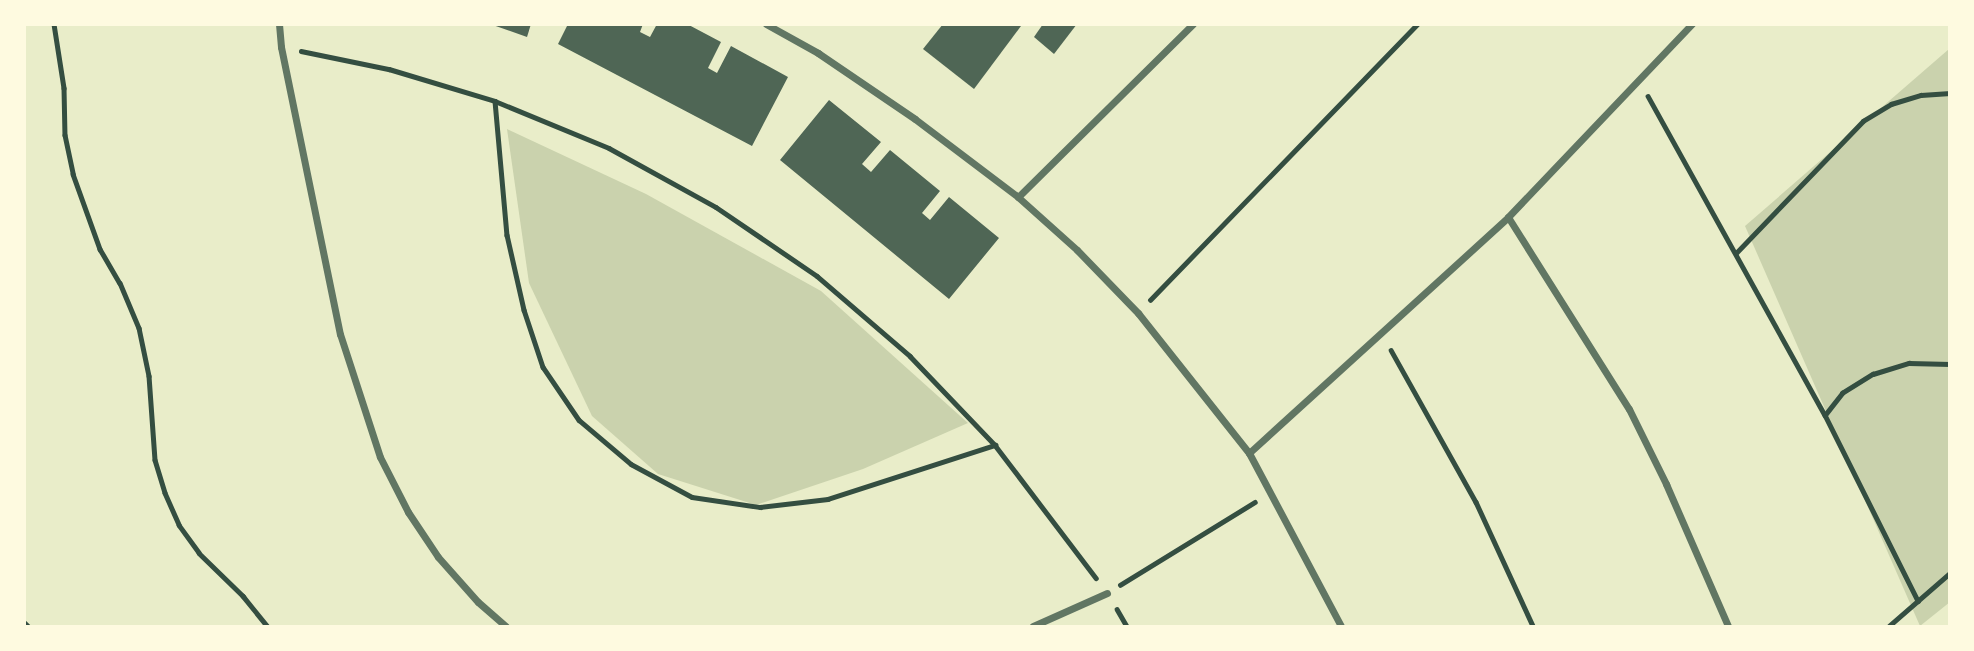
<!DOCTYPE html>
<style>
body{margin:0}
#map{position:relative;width:1974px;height:651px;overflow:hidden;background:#e9edc9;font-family:Karla,sans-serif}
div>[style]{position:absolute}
.green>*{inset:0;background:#cad2ad}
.building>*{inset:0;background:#4f6655}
.path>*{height:4.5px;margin:-2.25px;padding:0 2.25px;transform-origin:2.25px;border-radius:2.25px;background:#344e41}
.minor>*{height:7px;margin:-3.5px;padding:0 3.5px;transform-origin:3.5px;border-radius:3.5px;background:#617663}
span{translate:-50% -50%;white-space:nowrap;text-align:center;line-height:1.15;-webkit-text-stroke:7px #fefae0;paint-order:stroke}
.frame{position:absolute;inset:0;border:26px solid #fefae0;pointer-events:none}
</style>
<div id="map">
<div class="green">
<div style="clip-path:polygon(1949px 49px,1950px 602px,1920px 626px,1745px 226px)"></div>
<div style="clip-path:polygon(507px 129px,646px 194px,821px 291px,968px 423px,863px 469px,756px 505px,658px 474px,592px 416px,529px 283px)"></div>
</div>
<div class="building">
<div style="clip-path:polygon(490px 24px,531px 24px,527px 37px)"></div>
<div style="clip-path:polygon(568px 24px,643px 24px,640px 32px,650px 37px,657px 24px,687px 24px,721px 42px,708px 68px,717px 73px,731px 46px,788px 77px,752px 146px,558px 44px)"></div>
<div style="clip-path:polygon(943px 24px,1019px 24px,1021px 26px,974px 89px,923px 49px)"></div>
<div style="clip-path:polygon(1043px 24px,1077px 24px,1054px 54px,1034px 37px)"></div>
<div style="clip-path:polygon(829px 100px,881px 142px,862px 164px,871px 172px,890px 150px,940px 191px,922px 213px,930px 220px,949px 197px,999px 238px,949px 299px,780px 160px)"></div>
</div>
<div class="path">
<div style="left:54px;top:24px;width:65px;rotate:81.1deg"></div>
<div style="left:64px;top:88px;width:47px;rotate:88.8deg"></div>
<div style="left:65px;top:135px;width:40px;rotate:78deg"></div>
<div style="left:73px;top:174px;width:80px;rotate:70.2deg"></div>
<div style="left:100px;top:249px;width:39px;rotate:60deg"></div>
<div style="left:120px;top:283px;width:49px;rotate:67.1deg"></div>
<div style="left:139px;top:328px;width:49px;rotate:78.2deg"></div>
<div style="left:149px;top:376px;width:84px;rotate:85.9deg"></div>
<div style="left:155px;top:460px;width:34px;rotate:73deg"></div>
<div style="left:165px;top:493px;width:35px;rotate:66deg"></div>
<div style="left:179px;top:525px;width:34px;rotate:54deg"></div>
<div style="left:199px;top:553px;width:62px;rotate:44.3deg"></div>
<div style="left:243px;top:596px;width:38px;rotate:51deg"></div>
<div style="left:301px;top:51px;width:90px;rotate:11.6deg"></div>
<div style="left:389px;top:69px;width:111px;rotate:16.8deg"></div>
<div style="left:495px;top:101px;width:123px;rotate:22.4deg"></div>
<div style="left:609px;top:148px;width:122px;rotate:28.9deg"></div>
<div style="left:716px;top:207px;width:122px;rotate:34.3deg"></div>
<div style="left:817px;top:276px;width:123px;rotate:40.7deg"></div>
<div style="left:910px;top:356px;width:123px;rotate:46.3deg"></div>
<div style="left:995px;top:445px;width:167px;rotate:52.8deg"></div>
<div style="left:1648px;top:96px;width:365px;rotate:61deg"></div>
<div style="left:1825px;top:415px;width:208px;rotate:63.4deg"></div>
<div style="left:495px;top:101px;width:135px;rotate:84.9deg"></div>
<div style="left:507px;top:235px;width:77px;rotate:77.2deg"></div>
<div style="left:524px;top:310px;width:60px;rotate:71.6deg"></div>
<div style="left:543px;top:367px;width:64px;rotate:55.8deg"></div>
<div style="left:579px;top:420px;width:68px;rotate:40.2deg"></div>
<div style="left:631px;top:464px;width:69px;rotate:28.4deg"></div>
<div style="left:692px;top:497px;width:69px;rotate:8.4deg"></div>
<div style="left:760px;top:507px;width:68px;rotate:-6.7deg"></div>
<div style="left:828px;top:499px;width:176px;rotate:-17.9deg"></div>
<div style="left:1736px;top:253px;width:183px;rotate:-46.1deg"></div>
<div style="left:1863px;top:121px;width:33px;rotate:-31deg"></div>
<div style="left:1891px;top:104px;width:31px;rotate:-17deg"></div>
<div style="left:1921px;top:95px;width:29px;rotate:-4deg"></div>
<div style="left:1150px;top:300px;width:384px;rotate:-45.9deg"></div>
<div style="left:1391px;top:350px;width:174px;rotate:60.8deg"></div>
<div style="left:1476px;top:502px;width:136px;rotate:65.3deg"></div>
<div style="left:1825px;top:415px;width:28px;rotate:-52deg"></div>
<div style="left:1842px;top:393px;width:36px;rotate:-32deg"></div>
<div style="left:1873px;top:374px;width:38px;rotate:-17deg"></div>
<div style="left:1909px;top:363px;width:41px;rotate:1.4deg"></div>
<div style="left:1120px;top:585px;width:158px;rotate:-31.6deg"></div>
<div style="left:1117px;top:609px;width:20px;rotate:60deg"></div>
<div style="left:24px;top:622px;width:6px;rotate:45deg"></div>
<div style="left:1889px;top:626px;width:81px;rotate:-41deg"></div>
</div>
<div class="minor">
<div style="left:279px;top:24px;width:23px;rotate:85deg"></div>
<div style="left:281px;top:47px;width:293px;rotate:78.4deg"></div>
<div style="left:340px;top:334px;width:129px;rotate:72deg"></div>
<div style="left:380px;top:457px;width:62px;rotate:63deg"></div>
<div style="left:408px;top:512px;width:54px;rotate:56.3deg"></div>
<div style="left:438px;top:557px;width:60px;rotate:48.4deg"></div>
<div style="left:478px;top:602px;width:37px;rotate:41deg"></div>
<div style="left:766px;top:24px;width:60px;rotate:29.1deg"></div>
<div style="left:818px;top:53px;width:117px;rotate:34.2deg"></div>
<div style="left:915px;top:119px;width:129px;rotate:37.1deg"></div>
<div style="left:1018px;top:197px;width:79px;rotate:41.9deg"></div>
<div style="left:1077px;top:250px;width:88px;rotate:45.9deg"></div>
<div style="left:1138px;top:313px;width:179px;rotate:51.6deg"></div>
<div style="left:1249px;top:453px;width:196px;rotate:62deg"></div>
<div style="left:1018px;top:197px;width:246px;rotate:-44.7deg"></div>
<div style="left:1508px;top:217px;width:227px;rotate:57.8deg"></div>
<div style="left:1629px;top:409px;width:84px;rotate:63.7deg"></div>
<div style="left:1666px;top:484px;width:155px;rotate:66.4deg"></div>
<div style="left:1249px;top:453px;width:350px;rotate:-42.3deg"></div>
<div style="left:1508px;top:217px;width:267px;rotate:-46.4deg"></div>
<div style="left:1033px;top:626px;width:81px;rotate:-24deg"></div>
</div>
<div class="frame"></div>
</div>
